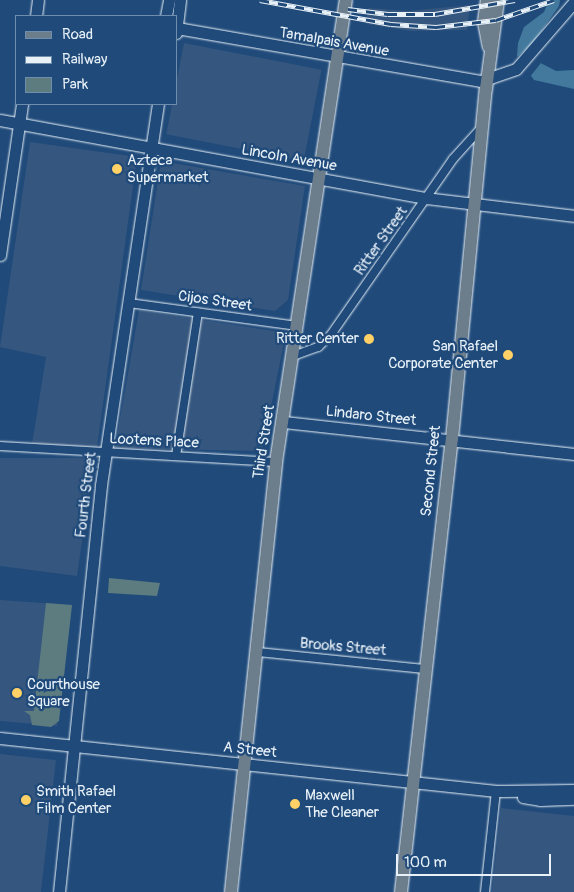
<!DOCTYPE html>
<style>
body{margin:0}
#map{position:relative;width:574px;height:892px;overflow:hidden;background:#1f4a7a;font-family:Pangolin,sans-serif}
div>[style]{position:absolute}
.built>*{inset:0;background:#35567e;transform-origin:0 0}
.green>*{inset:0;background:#5c7c80}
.water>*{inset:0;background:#42799d}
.pier>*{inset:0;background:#1f4a7a}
.roads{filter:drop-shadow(0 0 1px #e8f1f8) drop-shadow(0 0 1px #e8f1f8)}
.street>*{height:8px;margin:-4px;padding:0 4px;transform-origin:4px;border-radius:4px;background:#1f4a7a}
.secondary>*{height:11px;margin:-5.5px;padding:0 5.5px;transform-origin:5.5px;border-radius:5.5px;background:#1f4a7a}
.primary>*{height:12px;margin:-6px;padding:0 6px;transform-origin:6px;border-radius:6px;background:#6c7d8c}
.rail>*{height:5px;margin-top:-2.5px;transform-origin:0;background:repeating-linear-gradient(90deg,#1f4a7a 0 9px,#e8f1f8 0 18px);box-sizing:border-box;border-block:1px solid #e8f1f8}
.dots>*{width:14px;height:14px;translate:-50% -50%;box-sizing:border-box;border:2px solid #1f4a7a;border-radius:50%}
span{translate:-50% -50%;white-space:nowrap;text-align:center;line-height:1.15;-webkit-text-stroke:4.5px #1f4a7a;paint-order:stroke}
.street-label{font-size:15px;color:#e8f1f8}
.poi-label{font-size:15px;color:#e8f1f8}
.left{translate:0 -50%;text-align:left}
.right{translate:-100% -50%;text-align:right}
.legend{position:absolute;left:15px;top:15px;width:162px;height:90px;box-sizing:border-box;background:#1f4a7a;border:1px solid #6f8dac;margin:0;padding:6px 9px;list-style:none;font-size:15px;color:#e8f1f8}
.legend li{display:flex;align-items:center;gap:10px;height:25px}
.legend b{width:25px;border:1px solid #6f8dac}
.scale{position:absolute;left:396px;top:854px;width:155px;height:22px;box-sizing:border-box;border:2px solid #e8f1f8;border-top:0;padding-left:6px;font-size:15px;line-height:18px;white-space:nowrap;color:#e8f1f8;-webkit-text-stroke:4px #1f4a7a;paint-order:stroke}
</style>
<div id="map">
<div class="built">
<div style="clip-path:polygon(470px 5px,467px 30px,411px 31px,366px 24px,368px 8px,408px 11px)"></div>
<div style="left:184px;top:43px;width:140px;height:93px;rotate:11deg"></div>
<div style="clip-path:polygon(30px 142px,137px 157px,97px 448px,32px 444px,46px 357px,0 347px)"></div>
<div style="clip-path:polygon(161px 161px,305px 186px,288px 300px,275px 311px,141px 290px)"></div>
<div style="clip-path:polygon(139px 310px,286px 333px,262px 451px,115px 448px)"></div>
<div style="clip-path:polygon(0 458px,94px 458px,77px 576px,0 566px)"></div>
<div style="clip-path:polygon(0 600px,72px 605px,57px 726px,0 721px)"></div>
<div style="clip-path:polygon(0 754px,56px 760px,41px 892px,0 892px)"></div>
<div style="clip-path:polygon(501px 808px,574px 816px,574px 892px,492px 892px)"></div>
</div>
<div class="green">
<div style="clip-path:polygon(109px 578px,160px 583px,157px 596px,108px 593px)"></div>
<div style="clip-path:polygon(46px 603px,72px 605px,59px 721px,51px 727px,32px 725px,30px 715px,24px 711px,34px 711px)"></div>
</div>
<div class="water">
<div style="clip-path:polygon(549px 0,560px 0,559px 6px,530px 47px,533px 59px,556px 71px,574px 70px,574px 89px,534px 80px,517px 56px,518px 43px,524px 27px,544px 12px)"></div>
</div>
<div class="pier">
<div style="clip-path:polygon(532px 44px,535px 58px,541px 63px,529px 78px,516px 58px)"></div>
</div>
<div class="roads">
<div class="street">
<div style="left:129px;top:303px;width:170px;rotate:7.8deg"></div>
<div style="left:293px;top:356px;width:27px;rotate:-20deg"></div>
<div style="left:318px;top:347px;width:16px;rotate:-43deg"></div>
<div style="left:330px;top:336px;width:216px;rotate:-55.2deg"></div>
<div style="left:453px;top:159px;width:43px;rotate:-47.8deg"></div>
<div style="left:0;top:446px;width:276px;rotate:3.3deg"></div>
<div style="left:176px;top:456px;width:145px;rotate:-81.3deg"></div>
<div style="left:257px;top:652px;width:169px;rotate:5.8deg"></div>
<div style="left:485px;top:892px;width:102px;rotate:-83.8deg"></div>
</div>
<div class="secondary">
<div style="left:36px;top:16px;width:16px;rotate:-83deg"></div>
<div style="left:166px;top:16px;width:16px;rotate:-79deg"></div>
<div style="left:177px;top:28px;width:309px;rotate:9.9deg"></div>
<div style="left:481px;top:81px;width:37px;rotate:-19deg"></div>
<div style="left:516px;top:69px;width:89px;rotate:-49.1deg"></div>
<div style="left:176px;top:33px;width:33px;rotate:-83deg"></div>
<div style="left:0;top:120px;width:433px;rotate:10.4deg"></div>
<div style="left:426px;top:198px;width:149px;rotate:6.9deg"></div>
<div style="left:0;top:255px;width:153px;rotate:-81.7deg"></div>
<div style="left:284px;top:422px;width:292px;rotate:6.3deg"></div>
<div style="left:0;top:738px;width:499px;rotate:6.1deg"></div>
<div style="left:496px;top:791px;width:78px;rotate:-0.7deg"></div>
<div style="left:523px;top:797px;width:17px;rotate:10deg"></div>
<div style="left:540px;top:800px;width:34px;rotate:-2deg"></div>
<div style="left:59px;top:892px;width:409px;rotate:-84.1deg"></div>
<div style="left:101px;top:485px;width:385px;rotate:-81.5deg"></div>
</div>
<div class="primary">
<div style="left:487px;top:0;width:22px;rotate:98deg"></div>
<div style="left:484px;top:22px;width:25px;rotate:79deg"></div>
<div style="left:231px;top:892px;width:432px;rotate:-84deg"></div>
<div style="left:276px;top:462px;width:467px;rotate:-81.4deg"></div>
<div style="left:401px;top:892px;width:456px;rotate:-83.6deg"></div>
<div style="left:452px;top:439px;width:352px;rotate:-84.5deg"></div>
<div style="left:486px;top:89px;width:90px;rotate:-82.3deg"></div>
</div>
</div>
<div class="rail">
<div style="left:260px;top:0;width:133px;rotate:10.4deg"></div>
<div style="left:391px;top:24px;width:45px;rotate:3.8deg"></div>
<div style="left:436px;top:27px;width:60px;rotate:-6.7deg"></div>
<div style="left:496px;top:20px;width:61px;rotate:-19deg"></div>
<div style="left:348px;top:9px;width:40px;rotate:7.1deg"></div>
<div style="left:388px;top:14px;width:47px"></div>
<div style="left:435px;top:14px;width:81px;rotate:-9.9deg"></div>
</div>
<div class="dots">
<div style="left:117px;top:169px;background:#ffd166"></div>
<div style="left:369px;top:339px;background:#ffd166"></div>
<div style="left:508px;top:355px;background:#ffd166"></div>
<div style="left:17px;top:693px;background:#ffd166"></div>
<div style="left:26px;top:800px;background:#ffd166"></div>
<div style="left:295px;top:804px;background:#ffd166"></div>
</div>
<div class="street-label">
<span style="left:334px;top:42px;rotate:10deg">Tamalpais Avenue</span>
<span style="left:289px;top:158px;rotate:10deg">Lincoln Avenue</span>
<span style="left:381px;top:241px;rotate:-55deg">Ritter Street</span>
<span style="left:215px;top:301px;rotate:8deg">Cijos Street</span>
<span style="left:371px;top:416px;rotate:6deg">Lindaro Street</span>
<span style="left:154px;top:441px;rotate:3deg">Lootens Place</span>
<span style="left:264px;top:442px;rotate:-81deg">Third Street</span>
<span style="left:431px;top:471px;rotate:-84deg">Second Street</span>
<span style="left:86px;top:495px;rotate:-83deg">Fourth Street</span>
<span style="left:343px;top:647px;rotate:5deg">Brooks Street</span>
<span style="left:250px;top:750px;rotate:6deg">A Street</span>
</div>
<div class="poi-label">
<span class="left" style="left:127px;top:169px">Azteca<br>Supermarket</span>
<span class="right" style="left:359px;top:339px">Ritter Center</span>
<span class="right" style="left:498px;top:355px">San Rafael<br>Corporate Center</span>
<span class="left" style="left:27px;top:693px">Courthouse<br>Square</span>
<span class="left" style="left:36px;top:800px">Smith Rafael<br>Film Center</span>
<span class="left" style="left:305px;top:804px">Maxwell<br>The Cleaner</span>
</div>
<ul class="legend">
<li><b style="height:6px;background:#6c7d8c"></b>Road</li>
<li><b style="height:6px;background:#e8f1f8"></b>Railway</li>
<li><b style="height:14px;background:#5c7c80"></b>Park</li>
</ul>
<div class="scale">100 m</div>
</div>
